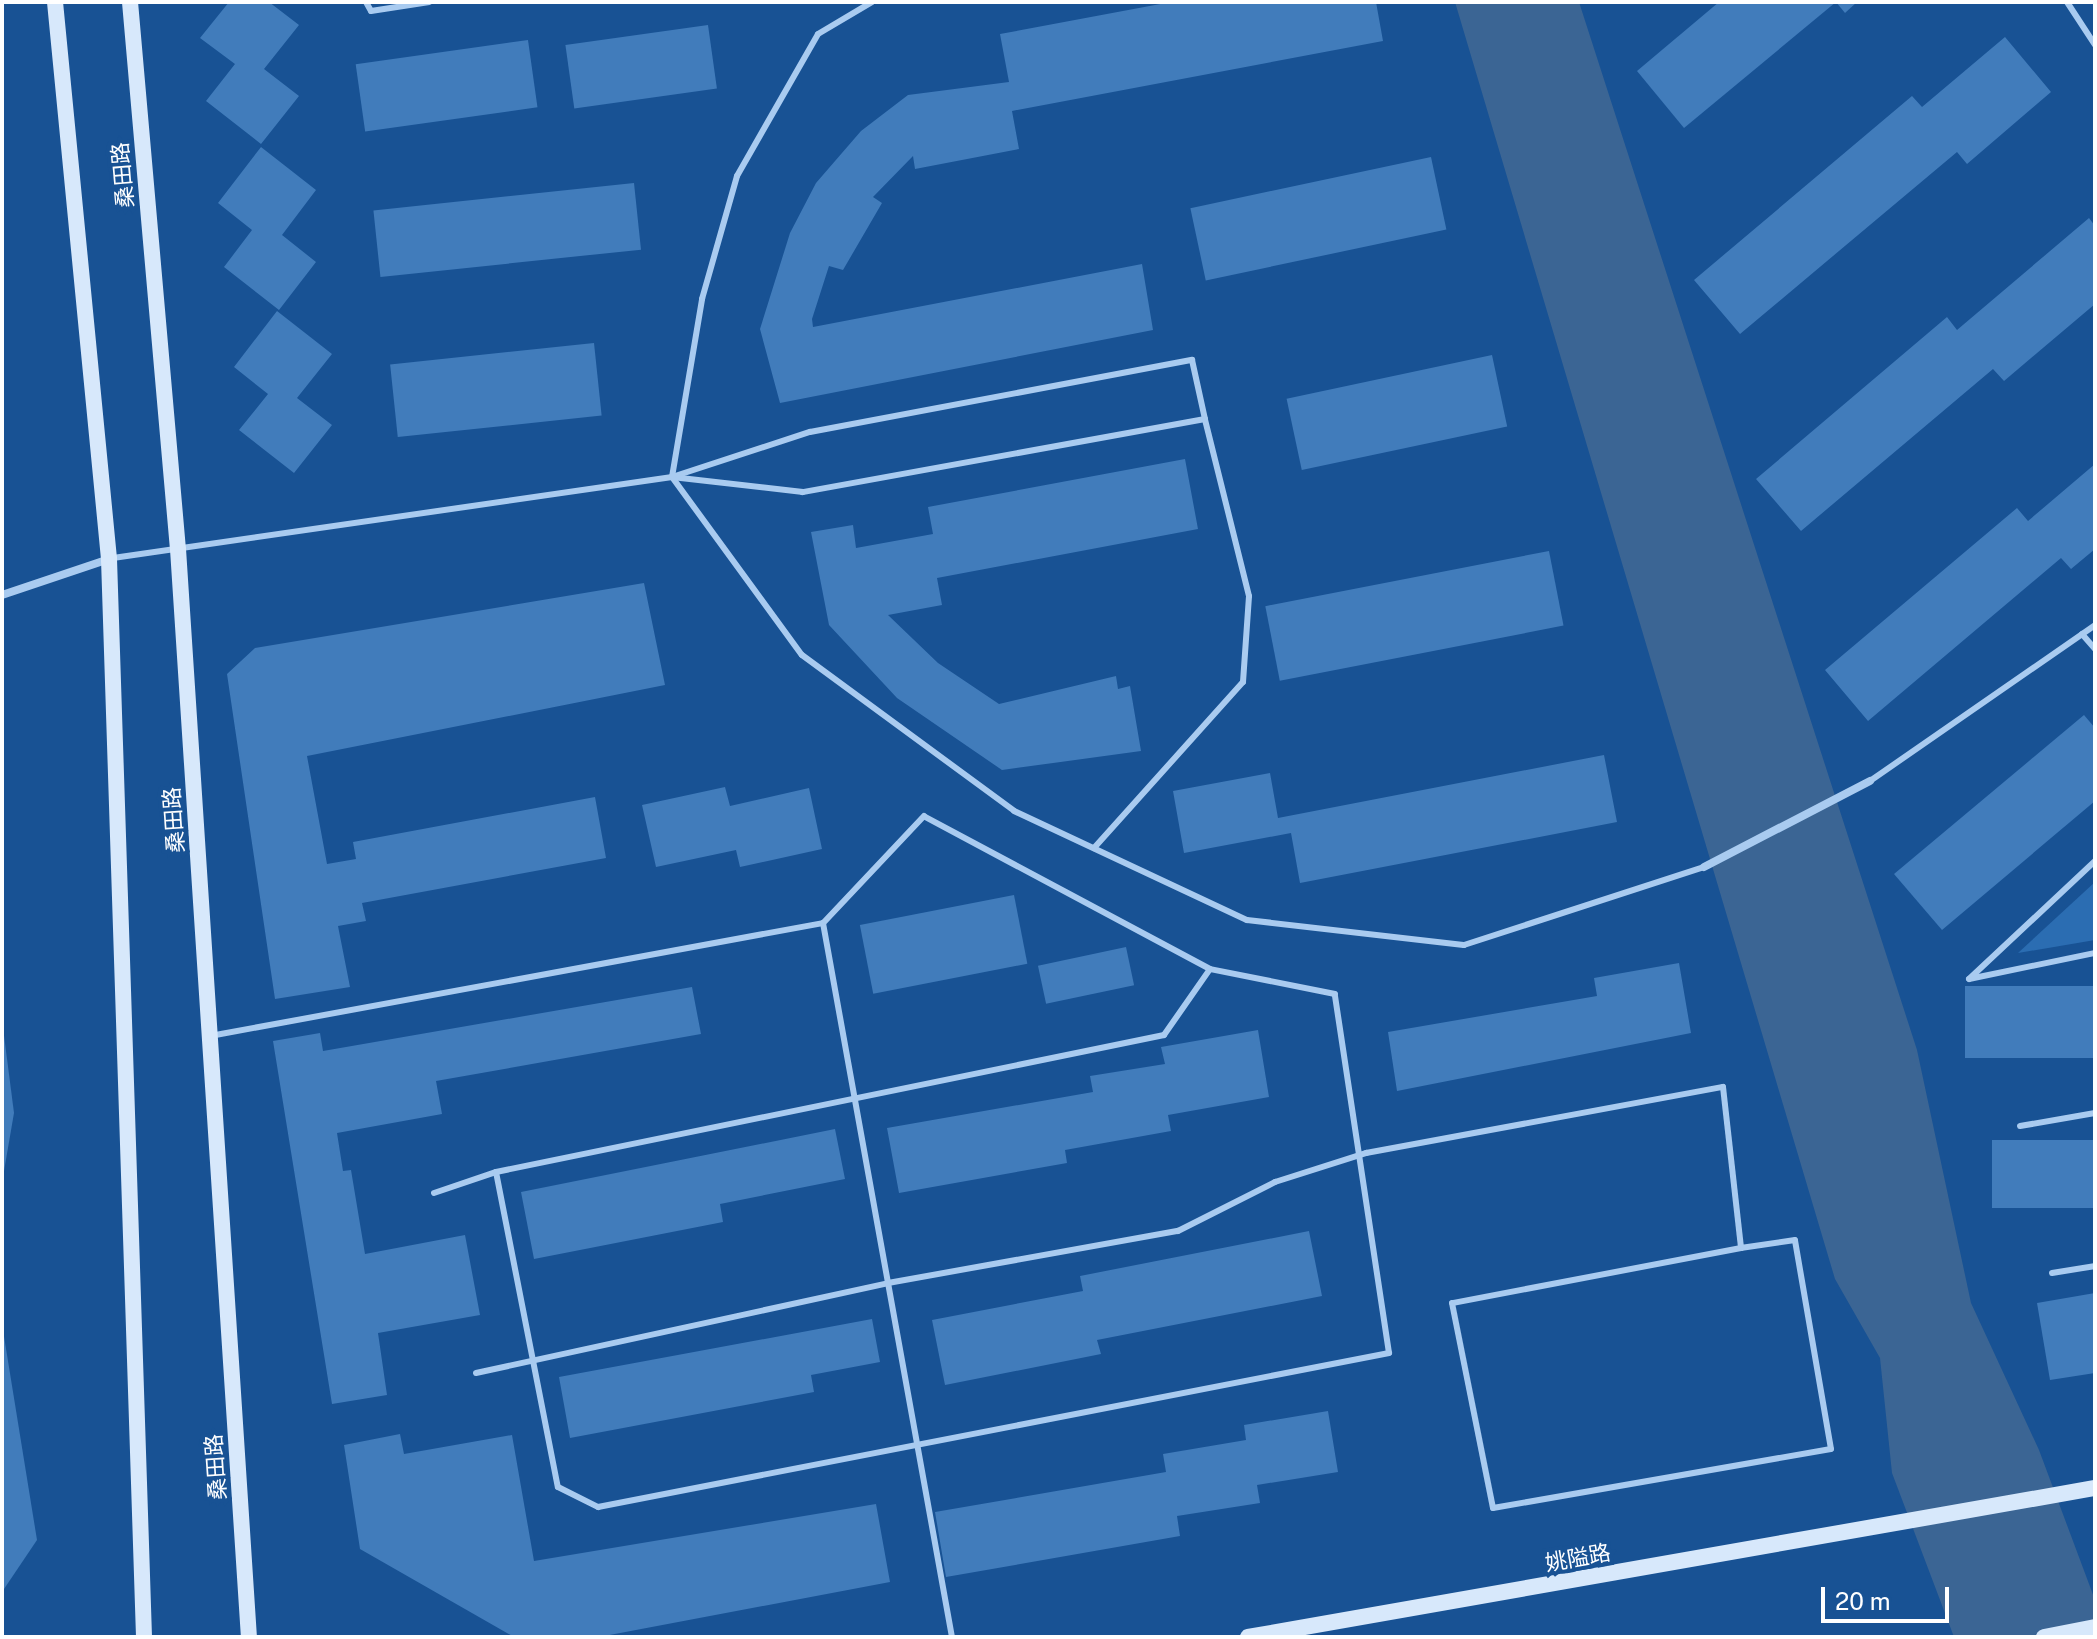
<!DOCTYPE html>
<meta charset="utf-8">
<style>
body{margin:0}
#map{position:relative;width:2097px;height:1639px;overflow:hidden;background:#185294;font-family:"Public Sans","Noto Sans SC",sans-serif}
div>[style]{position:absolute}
.green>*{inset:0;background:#2b6db2}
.water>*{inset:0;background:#3b6594}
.building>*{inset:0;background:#417cbb;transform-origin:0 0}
.lane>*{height:6px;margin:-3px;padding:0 3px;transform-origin:3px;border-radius:3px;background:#a9cbf0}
.street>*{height:8px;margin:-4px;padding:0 4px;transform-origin:4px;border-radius:4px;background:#a9cbf0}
.secondary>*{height:16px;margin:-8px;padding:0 8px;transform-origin:8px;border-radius:8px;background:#d7e8fb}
span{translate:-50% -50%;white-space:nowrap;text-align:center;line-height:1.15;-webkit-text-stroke:8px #185294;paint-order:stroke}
.street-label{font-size:22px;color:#fff}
.frame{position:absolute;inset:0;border:4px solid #fff;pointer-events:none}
.scale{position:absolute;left:1821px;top:1587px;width:128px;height:36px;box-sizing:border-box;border:4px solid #fff;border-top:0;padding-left:10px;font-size:24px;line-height:28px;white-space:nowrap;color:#fff;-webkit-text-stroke:6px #185294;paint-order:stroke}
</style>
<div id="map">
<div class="green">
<div style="clip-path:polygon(2095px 882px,2095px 940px,2018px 953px)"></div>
</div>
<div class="water">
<div style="clip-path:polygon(1455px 2px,1579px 2px,1917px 1050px,1971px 1303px,2039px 1450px,2095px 1600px,2095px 1637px,1954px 1637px,1892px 1473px,1880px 1358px,1835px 1279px)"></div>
</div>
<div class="building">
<div style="clip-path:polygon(229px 2px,269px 2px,299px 25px,264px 69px,299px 96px,261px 144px,206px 101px,235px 64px,200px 38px)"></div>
<div style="clip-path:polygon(1171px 2px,1376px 2px,1383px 41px,1012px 111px,1019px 149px,915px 169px,913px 156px,873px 197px,882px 203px,843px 270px,829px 266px,812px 319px,813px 327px,1142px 264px,1153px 330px,780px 403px,760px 329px,790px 233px,816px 183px,861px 131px,908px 95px,1009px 82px,1000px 34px)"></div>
<div style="clip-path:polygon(1719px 2px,1836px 2px,1684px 128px,1637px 71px)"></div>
<div style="clip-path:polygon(1836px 2px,1857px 2px,1845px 13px)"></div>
<div style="left:708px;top:25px;width:64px;height:144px;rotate:82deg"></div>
<div style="clip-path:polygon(2005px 37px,2051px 92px,1967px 164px,1957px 152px,1740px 334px,1694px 280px,1912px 96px,1922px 107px)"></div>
<div style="left:528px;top:40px;width:68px;height:174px;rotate:82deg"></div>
<div style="clip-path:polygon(261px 147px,316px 190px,282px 235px,316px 262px,279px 310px,224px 267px,252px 230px,218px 203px)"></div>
<div style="left:1431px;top:157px;width:74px;height:246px;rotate:78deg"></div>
<div style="left:634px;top:183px;width:67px;height:262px;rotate:84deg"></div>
<div style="clip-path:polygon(2089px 218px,2095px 226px,2095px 304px,2004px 381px,1993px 369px,1801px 531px,1756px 479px,1947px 317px,1957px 330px)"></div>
<div style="clip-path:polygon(277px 311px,332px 354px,297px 398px,332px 425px,294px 473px,239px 430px,268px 394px,234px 367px)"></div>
<div style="left:594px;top:343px;width:73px;height:205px;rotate:84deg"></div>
<div style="left:1492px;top:355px;width:73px;height:210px;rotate:78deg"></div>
<div style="clip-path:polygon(1185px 459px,1198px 529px,937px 578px,942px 605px,888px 615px,938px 663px,999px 704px,1116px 676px,1118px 689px,1130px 686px,1141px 751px,1002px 770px,897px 698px,829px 625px,811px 532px,853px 525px,856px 548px,933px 534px,928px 507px)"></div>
<div style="clip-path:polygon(2095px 464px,2095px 549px,2071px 569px,2061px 558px,1868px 721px,1825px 670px,2017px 508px,2028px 521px)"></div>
<div style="left:1549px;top:551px;width:76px;height:289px;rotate:79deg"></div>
<div style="clip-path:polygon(644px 583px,665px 685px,307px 756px,327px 864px,356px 859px,353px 842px,595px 797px,606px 858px,362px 903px,366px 921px,338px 926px,350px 987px,275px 999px,227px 674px,255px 648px)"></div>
<div style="clip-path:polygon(2084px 715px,2095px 728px,2095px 801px,1942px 930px,1894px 874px)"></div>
<div style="clip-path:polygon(1604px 755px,1617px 822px,1300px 883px,1291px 833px,1184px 853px,1173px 791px,1270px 773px,1278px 818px)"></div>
<div style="clip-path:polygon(725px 787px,730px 806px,809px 788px,822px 849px,740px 867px,736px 850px,656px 867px,642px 805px)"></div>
<div style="left:1014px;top:895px;width:70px;height:157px;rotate:79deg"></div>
<div style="left:1126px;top:947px;width:39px;height:90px;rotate:78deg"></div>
<div style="clip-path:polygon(1679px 963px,1691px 1033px,1397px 1091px,1388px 1032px,1597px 996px,1594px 978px)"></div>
<div style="left:2095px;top:986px;width:72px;height:130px;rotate:90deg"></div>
<div style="clip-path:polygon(692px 987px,701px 1034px,436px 1081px,442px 1114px,337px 1133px,343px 1171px,351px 1170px,365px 1254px,465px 1235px,480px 1315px,378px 1333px,387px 1395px,332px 1404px,273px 1041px,320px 1033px,323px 1051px)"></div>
<div style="clip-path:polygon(2px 1020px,14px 1113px,4px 1171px,2px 1171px)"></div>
<div style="clip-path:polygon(1258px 1030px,1269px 1097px,1168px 1115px,1171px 1131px,1065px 1150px,1067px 1163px,899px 1193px,887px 1128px,1093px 1092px,1090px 1076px,1165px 1064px,1161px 1047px)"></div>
<div style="clip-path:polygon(835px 1129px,845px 1179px,720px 1204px,723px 1222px,534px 1259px,521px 1192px)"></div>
<div style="left:2095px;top:1140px;width:68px;height:103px;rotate:90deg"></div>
<div style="clip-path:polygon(1309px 1231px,1322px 1296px,1097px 1340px,1101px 1354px,945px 1385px,932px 1320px,1083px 1291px,1080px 1276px)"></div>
<div style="clip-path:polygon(2095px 1293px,2095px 1373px,2050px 1380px,2037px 1303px)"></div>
<div style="clip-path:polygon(872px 1319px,880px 1362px,811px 1375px,814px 1392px,570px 1438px,559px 1377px)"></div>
<div style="clip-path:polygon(2px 1324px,37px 1540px,2px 1592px)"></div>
<div style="clip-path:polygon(1328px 1411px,1338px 1472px,1257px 1485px,1260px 1503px,1177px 1516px,1180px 1536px,946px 1577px,935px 1512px,1166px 1472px,1163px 1454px,1246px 1440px,1244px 1425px)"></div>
<div style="clip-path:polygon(400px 1434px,404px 1454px,512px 1435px,534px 1561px,876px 1504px,890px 1582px,599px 1637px,514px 1637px,360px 1549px,344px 1445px)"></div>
</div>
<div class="lane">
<div style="left:366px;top:2px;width:10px;rotate:61deg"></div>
<div style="left:371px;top:11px;width:59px;rotate:-8.8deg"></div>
<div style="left:2067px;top:2px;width:51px;rotate:56.9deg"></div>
<div style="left:1192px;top:360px;width:60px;rotate:77.6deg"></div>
<div style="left:1205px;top:419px;width:409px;rotate:169.7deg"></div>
<div style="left:803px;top:492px;width:132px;rotate:-173.5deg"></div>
<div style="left:672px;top:477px;width:145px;rotate:-18.1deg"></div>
<div style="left:810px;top:432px;width:389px;rotate:-10.7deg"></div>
<div style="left:672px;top:477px;width:181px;rotate:-80.4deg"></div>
<div style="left:702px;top:299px;width:128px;rotate:-74.1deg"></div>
<div style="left:737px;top:176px;width:163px;rotate:-60.3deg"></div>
<div style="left:818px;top:34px;width:63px;rotate:-30.7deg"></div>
<div style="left:113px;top:558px;width:565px;rotate:-8.24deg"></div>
<div style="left:672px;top:477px;width:220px;rotate:53.9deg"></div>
<div style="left:802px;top:655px;width:263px;rotate:36.3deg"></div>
<div style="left:1014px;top:811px;width:257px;rotate:25.1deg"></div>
<div style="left:1247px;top:920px;width:218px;rotate:6.6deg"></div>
<div style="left:1464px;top:945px;width:252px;rotate:-18deg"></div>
<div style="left:2082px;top:634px;width:20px;rotate:49deg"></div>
<div style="left:1870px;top:781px;width:274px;rotate:-34.7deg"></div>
<div style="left:1094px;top:848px;width:223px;rotate:-48.1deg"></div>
<div style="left:1243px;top:682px;width:86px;rotate:-86deg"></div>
<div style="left:1249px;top:596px;width:182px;rotate:-104deg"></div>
<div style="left:1969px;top:979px;width:173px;rotate:-43.1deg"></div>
<div style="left:1969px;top:979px;width:129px;rotate:-11.7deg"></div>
<div style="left:210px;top:1036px;width:623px;rotate:-10.44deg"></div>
<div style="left:823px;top:923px;width:726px;rotate:79.76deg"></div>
<div style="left:2020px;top:1126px;width:76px;rotate:-9.8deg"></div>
<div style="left:496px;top:1172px;width:321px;rotate:78.9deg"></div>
<div style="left:558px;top:1487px;width:45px;rotate:26.6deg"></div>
<div style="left:598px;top:1507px;width:806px;rotate:-11.02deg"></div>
<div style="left:1389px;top:1353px;width:363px;rotate:-98.6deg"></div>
<div style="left:1335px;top:994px;width:127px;rotate:-168.7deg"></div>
<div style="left:434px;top:1193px;width:65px;rotate:-18.7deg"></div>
<div style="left:496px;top:1172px;width:682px;rotate:-11.59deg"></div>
<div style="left:1164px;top:1035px;width:80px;rotate:-55.1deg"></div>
<div style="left:1210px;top:969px;width:324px;rotate:-151.9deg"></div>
<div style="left:924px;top:816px;width:147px;rotate:133.3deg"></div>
<div style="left:2052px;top:1273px;width:44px;rotate:-9.2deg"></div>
<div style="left:476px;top:1373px;width:422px;rotate:-12.3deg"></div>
<div style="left:888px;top:1283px;width:295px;rotate:-10.2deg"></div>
<div style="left:1178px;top:1231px;width:109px;rotate:-26.8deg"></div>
<div style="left:1275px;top:1182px;width:96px;rotate:-17.7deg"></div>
<div style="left:1366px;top:1153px;width:363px;rotate:-10.5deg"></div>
<div style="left:1723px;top:1087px;width:162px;rotate:83.6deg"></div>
<div style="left:1741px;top:1248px;width:294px;rotate:169.2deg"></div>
<div style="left:1452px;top:1303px;width:209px;rotate:78.7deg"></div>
<div style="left:1493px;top:1508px;width:343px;rotate:-9.9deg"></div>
<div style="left:1831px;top:1449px;width:212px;rotate:-99.8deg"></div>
<div style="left:1795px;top:1240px;width:55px;rotate:171.6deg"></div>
</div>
<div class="street">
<div style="left:2px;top:595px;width:113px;rotate:-18.6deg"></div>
<div style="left:1704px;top:867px;width:187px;rotate:-27.4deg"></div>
</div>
<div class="secondary">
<div style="left:55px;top:2px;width:560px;rotate:84.46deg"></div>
<div style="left:109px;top:559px;width:1079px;rotate:88.14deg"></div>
<div style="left:130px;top:2px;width:549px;rotate:84.99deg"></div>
<div style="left:178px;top:549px;width:1090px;rotate:86.27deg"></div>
<div style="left:1248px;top:1637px;width:860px;rotate:-9.98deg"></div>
<div style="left:2044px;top:1637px;width:52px;rotate:-11.1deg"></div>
</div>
<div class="street-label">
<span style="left:123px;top:175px;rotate:-95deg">桑田路</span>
<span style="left:174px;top:820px;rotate:-94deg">桑田路</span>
<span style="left:216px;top:1467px;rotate:-94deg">桑田路</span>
<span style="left:1578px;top:1558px;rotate:-10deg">姚隘路</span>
</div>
<div class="frame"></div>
<div class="scale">20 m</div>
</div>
